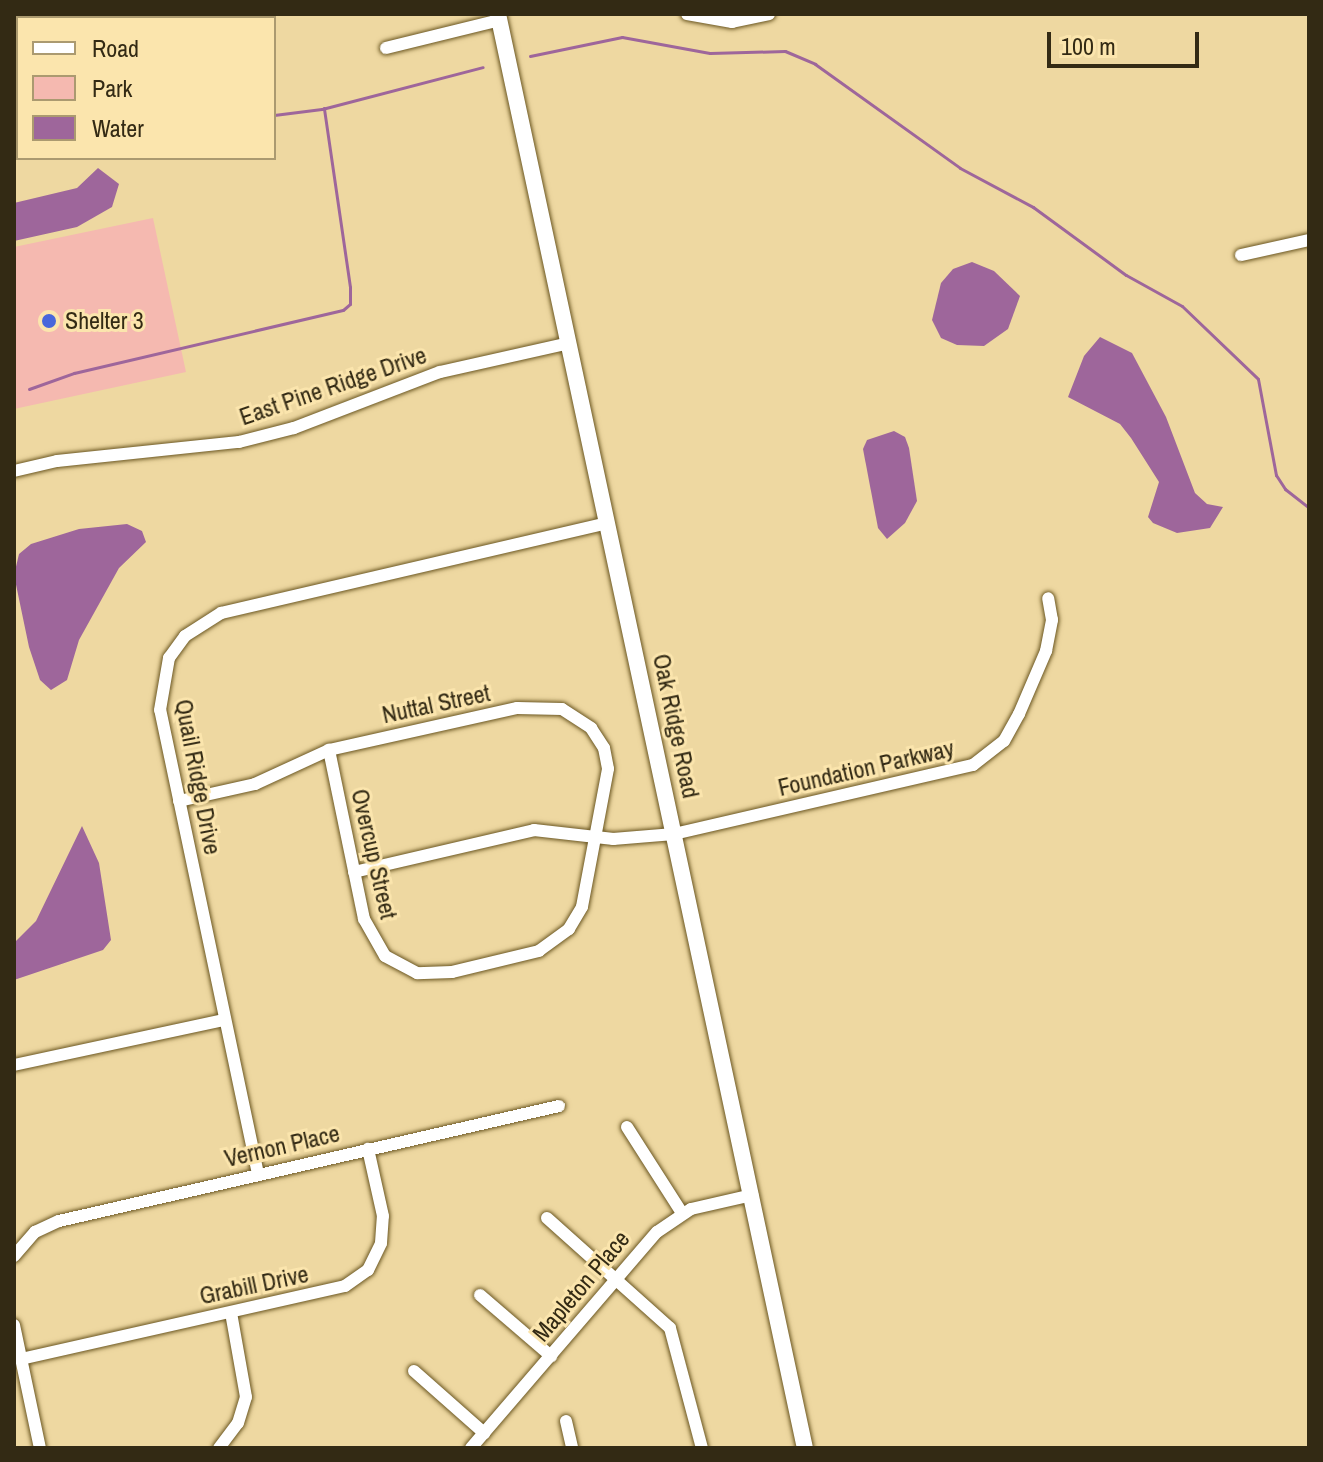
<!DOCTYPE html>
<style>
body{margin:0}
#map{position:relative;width:1323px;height:1462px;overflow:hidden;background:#eed8a1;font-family:"Archivo Narrow",sans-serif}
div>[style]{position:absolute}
.green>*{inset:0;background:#f5b9b0}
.water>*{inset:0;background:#9e669b}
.stream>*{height:3px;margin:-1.5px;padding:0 1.5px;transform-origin:1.5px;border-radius:1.5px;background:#9e669b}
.roads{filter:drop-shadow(0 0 2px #6b5722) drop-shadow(0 0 2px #6b5722)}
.street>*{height:12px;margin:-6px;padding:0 6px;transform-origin:6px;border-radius:6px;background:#fff}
.secondary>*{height:16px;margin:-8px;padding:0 8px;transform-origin:8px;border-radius:8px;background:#fff}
.dots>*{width:22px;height:22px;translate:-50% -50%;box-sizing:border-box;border:4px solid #fbe5ad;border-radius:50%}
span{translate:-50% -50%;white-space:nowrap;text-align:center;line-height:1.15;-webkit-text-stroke:6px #fbe5ad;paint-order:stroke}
.poi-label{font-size:24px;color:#332a14}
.left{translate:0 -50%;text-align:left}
.street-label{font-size:24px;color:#332a14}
.frame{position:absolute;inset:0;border:16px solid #332a14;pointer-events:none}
.legend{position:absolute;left:16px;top:16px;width:260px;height:144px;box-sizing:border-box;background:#fbe5ad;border:2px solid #ab9a70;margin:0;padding:10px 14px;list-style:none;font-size:24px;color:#332a14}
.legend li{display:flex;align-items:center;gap:16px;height:40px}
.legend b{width:40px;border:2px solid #ab9a70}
.scale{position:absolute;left:1047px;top:32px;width:152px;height:36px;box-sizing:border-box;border:4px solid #332a14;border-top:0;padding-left:10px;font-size:24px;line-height:28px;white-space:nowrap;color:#332a14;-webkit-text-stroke:6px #fbe5ad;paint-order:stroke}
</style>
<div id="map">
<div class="green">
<div style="clip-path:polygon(153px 218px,186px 372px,14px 409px,14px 247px)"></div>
</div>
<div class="water">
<div style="clip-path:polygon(98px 168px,119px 184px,112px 207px,77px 227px,14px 241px,14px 203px,77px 188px)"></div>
<div style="clip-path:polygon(972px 262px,994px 271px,1020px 296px,1008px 329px,984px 346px,957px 345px,941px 338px,932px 320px,941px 283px,953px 269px)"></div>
<div style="clip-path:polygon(1100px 337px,1132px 353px,1166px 417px,1195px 493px,1207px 504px,1223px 507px,1210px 528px,1177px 533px,1153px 523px,1148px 517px,1159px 482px,1131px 438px,1120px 424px,1068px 397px,1084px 356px)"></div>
<div style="clip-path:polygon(894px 431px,905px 437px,909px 448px,917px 501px,905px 523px,887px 539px,878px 528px,863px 449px,867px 440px)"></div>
<div style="clip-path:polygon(127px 524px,142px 531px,146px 542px,119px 568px,79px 640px,67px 680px,51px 690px,40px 680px,29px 647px,14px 575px,19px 554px,31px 544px,79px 529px)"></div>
<div style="clip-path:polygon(82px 826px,99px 863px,111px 940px,103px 950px,14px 980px,14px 943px,36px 921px)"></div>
</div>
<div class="stream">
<div style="left:197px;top:14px;width:4px;rotate:63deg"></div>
<div style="left:530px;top:56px;width:94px;rotate:-11.7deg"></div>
<div style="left:622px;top:37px;width:89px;rotate:10.3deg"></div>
<div style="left:710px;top:53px;width:75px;rotate:-1.5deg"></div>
<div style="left:785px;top:51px;width:33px;rotate:23deg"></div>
<div style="left:815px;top:64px;width:178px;rotate:35.6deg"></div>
<div style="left:960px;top:168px;width:83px;rotate:28.1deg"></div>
<div style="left:1033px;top:207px;width:115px;rotate:36.2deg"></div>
<div style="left:1126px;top:275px;width:64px;rotate:29deg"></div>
<div style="left:1182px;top:306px;width:105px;rotate:43.8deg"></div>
<div style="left:1258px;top:379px;width:98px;rotate:79.4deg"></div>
<div style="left:1276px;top:475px;width:17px;rotate:57deg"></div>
<div style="left:1285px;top:489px;width:31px;rotate:38deg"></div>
<div style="left:274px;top:115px;width:48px;rotate:-7.1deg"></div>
<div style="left:322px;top:109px;width:166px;rotate:-14.6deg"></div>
<div style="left:29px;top:389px;width:48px;rotate:-19.6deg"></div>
<div style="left:74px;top:373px;width:276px;rotate:-13.2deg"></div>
<div style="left:343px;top:310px;width:9px;rotate:-41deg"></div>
<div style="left:350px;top:304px;width:17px;rotate:-90deg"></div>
<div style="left:350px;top:287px;width:181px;rotate:-98.3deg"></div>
</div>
<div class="roads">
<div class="street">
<div style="left:687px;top:14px;width:46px;rotate:10.1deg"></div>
<div style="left:732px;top:22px;width:38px;rotate:-12deg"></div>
<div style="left:386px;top:48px;width:117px;rotate:-13.8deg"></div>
<div style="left:1241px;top:255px;width:70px;rotate:-12.4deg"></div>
<div style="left:14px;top:471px;width:44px;rotate:-13.1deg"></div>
<div style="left:57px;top:461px;width:183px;rotate:-6deg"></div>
<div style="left:239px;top:442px;width:57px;rotate:-14.3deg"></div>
<div style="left:294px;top:428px;width:156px;rotate:-21deg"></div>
<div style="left:440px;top:372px;width:133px;rotate:-12.6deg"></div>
<div style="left:179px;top:801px;width:78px;rotate:-12.6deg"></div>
<div style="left:255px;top:784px;width:81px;rotate:-24.7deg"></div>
<div style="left:329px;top:750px;width:193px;rotate:-12.6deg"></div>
<div style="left:517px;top:708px;width:45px;rotate:1.3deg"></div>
<div style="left:562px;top:709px;width:35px;rotate:33deg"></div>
<div style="left:591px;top:728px;width:24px;rotate:57deg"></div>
<div style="left:604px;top:748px;width:21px;rotate:79deg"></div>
<div style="left:608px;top:769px;width:140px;rotate:100.7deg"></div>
<div style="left:582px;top:907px;width:26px;rotate:121deg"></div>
<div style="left:569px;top:929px;width:37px;rotate:144deg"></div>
<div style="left:539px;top:951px;width:89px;rotate:166.4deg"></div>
<div style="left:452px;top:972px;width:35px;rotate:178deg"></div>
<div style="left:417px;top:973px;width:36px;rotate:-152deg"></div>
<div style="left:385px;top:956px;width:43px;rotate:-119.6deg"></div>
<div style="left:364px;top:919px;width:173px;rotate:-101.7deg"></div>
<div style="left:354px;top:872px;width:185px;rotate:-13.1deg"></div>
<div style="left:534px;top:830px;width:80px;rotate:6.5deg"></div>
<div style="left:613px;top:839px;width:61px;rotate:-4.7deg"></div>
<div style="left:674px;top:834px;width:307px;rotate:-13deg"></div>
<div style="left:973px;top:765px;width:39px;rotate:-38deg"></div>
<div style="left:1004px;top:741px;width:31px;rotate:-61deg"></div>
<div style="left:1019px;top:714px;width:69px;rotate:-66.8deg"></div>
<div style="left:1046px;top:651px;width:32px;rotate:-79deg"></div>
<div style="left:1052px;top:620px;width:22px;rotate:-100deg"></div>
<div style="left:14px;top:1065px;width:215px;rotate:-12.1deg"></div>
<div style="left:627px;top:1127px;width:102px;rotate:57.4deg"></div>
<div style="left:258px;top:1174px;width:474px;rotate:-101.9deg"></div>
<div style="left:160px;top:710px;width:53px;rotate:-80.2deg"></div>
<div style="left:169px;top:658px;width:27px;rotate:-54deg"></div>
<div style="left:185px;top:636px;width:43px;rotate:-32.6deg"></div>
<div style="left:221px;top:613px;width:397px;rotate:-13.1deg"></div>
<div style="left:547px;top:1218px;width:165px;rotate:41.8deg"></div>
<div style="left:670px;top:1328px;width:124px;rotate:75.1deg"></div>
<div style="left:14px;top:1256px;width:32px;rotate:-49deg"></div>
<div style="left:35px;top:1232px;width:26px;rotate:-25deg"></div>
<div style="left:59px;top:1221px;width:513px;rotate:-12.95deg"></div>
<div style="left:480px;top:1295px;width:94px;rotate:40.7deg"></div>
<div style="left:14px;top:1325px;width:126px;rotate:78.1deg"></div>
<div style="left:21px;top:1359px;width:332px;rotate:-12.7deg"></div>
<div style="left:345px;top:1286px;width:28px;rotate:-35deg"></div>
<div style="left:368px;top:1270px;width:30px;rotate:-64deg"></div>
<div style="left:381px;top:1243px;width:27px;rotate:-86deg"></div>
<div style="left:383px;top:1216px;width:69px;rotate:-102.6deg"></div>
<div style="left:414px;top:1371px;width:94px;rotate:41.5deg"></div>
<div style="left:566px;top:1421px;width:28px;rotate:77deg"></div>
<div style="left:219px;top:1448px;width:31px;rotate:-53deg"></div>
<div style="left:238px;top:1423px;width:27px;rotate:-73deg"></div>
<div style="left:246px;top:1397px;width:85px;rotate:-100.1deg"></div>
<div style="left:471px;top:1448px;width:285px;rotate:-49.3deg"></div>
<div style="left:657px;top:1232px;width:41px;rotate:-34.1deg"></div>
<div style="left:691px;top:1209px;width:63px;rotate:-12.9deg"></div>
</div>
<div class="secondary">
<div style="left:498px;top:14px;width:1466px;rotate:77.92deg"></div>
</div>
</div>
<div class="dots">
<div style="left:49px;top:321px;background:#4867db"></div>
</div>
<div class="poi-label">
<span class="left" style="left:65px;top:321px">Shelter 3</span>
</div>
<div class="street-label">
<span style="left:333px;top:386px;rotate:-19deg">East Pine Ridge Drive</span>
<span style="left:436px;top:704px;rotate:-12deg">Nuttal Street</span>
<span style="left:676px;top:726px;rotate:78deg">Oak Ridge Road</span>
<span style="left:866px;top:768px;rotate:-13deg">Foundation Parkway</span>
<span style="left:198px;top:777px;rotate:79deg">Quail Ridge Drive</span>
<span style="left:374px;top:854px;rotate:77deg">Overcup Street</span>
<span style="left:282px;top:1146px;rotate:-13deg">Vernon Place</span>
<span style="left:254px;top:1285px;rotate:-12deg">Grabill Drive</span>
<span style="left:581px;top:1286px;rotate:-50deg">Mapleton Place</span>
</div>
<div class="frame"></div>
<ul class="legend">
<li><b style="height:10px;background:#fff"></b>Road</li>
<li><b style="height:22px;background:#f5b9b0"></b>Park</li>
<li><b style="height:22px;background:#9e669b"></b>Water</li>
</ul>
<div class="scale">100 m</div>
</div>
